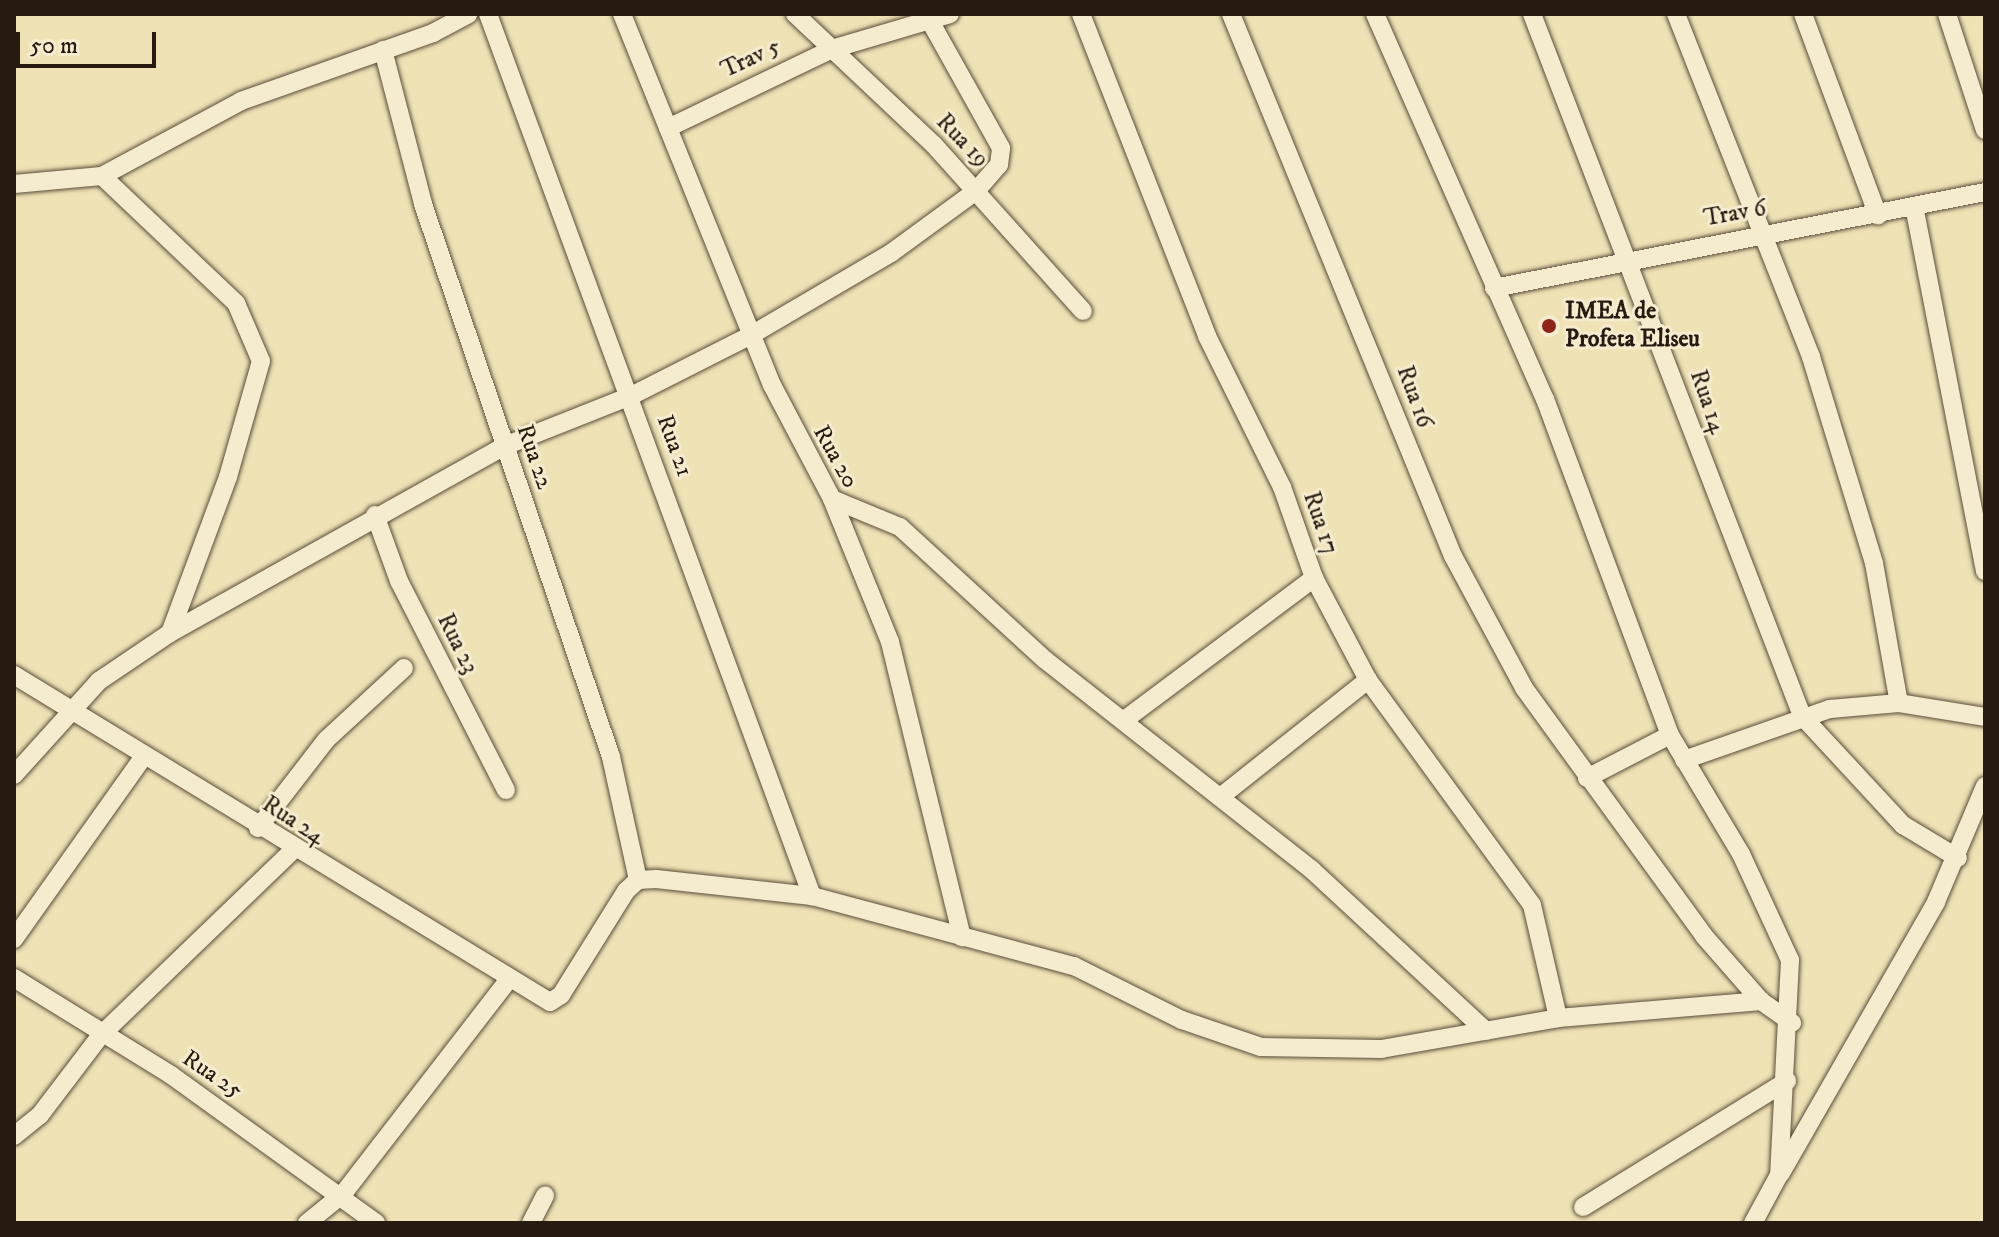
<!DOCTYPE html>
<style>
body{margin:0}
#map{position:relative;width:1999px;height:1237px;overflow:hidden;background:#efe2b5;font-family:"IM FELL DW Pica",serif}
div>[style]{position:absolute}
.roads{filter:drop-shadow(0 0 2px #594d3a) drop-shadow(0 0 2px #594d3a)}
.minor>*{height:18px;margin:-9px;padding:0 9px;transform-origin:9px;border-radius:9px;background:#f5eccf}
.dots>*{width:22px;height:22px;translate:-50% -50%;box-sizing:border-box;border:4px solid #f5eccf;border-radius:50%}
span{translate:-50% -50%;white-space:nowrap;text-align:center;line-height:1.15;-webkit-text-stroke:6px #f5eccf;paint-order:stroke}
.street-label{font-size:24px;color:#271b11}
.poi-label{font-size:24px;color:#271b11;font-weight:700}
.left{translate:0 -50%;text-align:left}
.frame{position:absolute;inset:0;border:16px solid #271b11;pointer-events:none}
.scale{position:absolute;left:16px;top:32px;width:140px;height:36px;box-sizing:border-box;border:4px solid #271b11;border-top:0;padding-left:10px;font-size:24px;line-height:28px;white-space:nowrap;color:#271b11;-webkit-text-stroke:6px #f5eccf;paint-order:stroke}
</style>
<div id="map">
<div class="roads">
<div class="minor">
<div style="left:488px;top:14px;width:940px;rotate:69.83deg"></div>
<div style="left:622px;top:14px;width:400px;rotate:68deg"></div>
<div style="left:772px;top:385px;width:129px;rotate:62.2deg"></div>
<div style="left:832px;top:499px;width:154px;rotate:67.9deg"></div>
<div style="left:890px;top:642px;width:304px;rotate:76.3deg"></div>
<div style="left:795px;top:14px;width:191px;rotate:43.3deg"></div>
<div style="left:934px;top:145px;width:223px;rotate:48.1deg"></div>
<div style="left:1081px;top:14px;width:346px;rotate:68.6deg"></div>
<div style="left:1207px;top:336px;width:169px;rotate:63.6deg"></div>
<div style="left:1282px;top:487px;width:96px;rotate:70.6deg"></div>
<div style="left:1314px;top:578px;width:115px;rotate:62.1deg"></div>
<div style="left:1368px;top:680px;width:278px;rotate:53.9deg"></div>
<div style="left:1532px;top:905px;width:116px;rotate:77deg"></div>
<div style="left:1231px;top:14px;width:586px;rotate:67.73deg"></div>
<div style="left:1453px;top:556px;width:150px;rotate:61.7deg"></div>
<div style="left:1524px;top:688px;width:306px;rotate:54deg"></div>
<div style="left:1704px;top:936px;width:86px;rotate:48.8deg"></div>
<div style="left:1761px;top:1001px;width:38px;rotate:35deg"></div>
<div style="left:1375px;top:14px;width:421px;rotate:66.2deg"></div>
<div style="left:1545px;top:399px;width:358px;rotate:69.6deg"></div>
<div style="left:1670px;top:735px;width:139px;rotate:59.2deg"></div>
<div style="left:1741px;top:854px;width:117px;rotate:65.2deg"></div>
<div style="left:1790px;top:960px;width:215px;rotate:92.9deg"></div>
<div style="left:1779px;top:1175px;width:55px;rotate:118.4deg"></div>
<div style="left:1532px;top:14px;width:752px;rotate:68.96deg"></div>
<div style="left:1802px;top:716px;width:149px;rotate:47.2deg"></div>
<div style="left:1903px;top:825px;width:64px;rotate:31deg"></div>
<div style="left:1676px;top:14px;width:369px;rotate:68.5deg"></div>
<div style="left:1811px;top:357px;width:215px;rotate:73deg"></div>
<div style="left:1874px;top:563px;width:142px;rotate:79.9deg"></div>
<div style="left:1803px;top:14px;width:215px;rotate:69.6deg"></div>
<div style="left:1947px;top:14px;width:122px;rotate:71.9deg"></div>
<div style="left:383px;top:50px;width:159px;rotate:75.4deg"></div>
<div style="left:423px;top:204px;width:584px;rotate:71.22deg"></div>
<div style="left:611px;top:757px;width:126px;rotate:77.6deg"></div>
<div style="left:668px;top:128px;width:182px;rotate:-25.7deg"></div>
<div style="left:832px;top:49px;width:123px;rotate:-16.5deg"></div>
<div style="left:102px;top:176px;width:185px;rotate:43.5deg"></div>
<div style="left:236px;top:303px;width:63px;rotate:66.7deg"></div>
<div style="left:261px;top:361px;width:121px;rotate:105.9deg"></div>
<div style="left:228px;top:477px;width:166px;rotate:110.4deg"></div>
<div style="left:14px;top:184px;width:88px;rotate:-5.2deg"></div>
<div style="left:102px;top:176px;width:158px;rotate:-28.3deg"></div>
<div style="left:241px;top:101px;width:204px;rotate:-19.5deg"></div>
<div style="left:433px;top:33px;width:40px;rotate:-28deg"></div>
<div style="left:1915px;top:211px;width:367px;rotate:79deg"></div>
<div style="left:1494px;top:288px;width:500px;rotate:-11.06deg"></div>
<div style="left:832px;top:499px;width:74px;rotate:22.4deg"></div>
<div style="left:900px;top:527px;width:195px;rotate:42.5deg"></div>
<div style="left:1044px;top:659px;width:341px;rotate:38.2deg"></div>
<div style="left:1312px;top:870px;width:237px;rotate:42.8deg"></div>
<div style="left:375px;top:515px;width:70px;rotate:70deg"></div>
<div style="left:399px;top:581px;width:235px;rotate:62.9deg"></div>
<div style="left:14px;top:675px;width:628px;rotate:31.39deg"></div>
<div style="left:550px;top:1002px;width:13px;rotate:-32deg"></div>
<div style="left:561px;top:995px;width:123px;rotate:-58deg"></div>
<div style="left:626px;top:891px;width:16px;rotate:-43deg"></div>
<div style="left:638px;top:880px;width:18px;rotate:-3deg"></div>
<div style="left:656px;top:879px;width:157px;rotate:6.2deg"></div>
<div style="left:812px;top:896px;width:271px;rotate:15deg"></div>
<div style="left:1074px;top:966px;width:121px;rotate:26.6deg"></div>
<div style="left:1182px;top:1020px;width:83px;rotate:18.9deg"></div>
<div style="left:1261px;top:1047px;width:120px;rotate:1deg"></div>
<div style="left:1381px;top:1049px;width:180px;rotate:-9.9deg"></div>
<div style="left:1558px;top:1018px;width:204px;rotate:-4.8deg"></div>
<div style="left:1127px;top:718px;width:234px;rotate:-36.8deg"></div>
<div style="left:1684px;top:760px;width:155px;rotate:-19.3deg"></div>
<div style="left:1830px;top:709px;width:69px;rotate:-5deg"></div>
<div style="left:1899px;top:703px;width:87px;rotate:9.2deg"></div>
<div style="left:14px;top:775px;width:127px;rotate:-47.9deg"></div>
<div style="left:99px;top:681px;width:86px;rotate:-34.1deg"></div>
<div style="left:170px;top:633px;width:386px;rotate:-29.2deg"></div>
<div style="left:507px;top:445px;width:133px;rotate:-21.6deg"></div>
<div style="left:631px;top:396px;width:137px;rotate:-26.9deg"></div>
<div style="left:753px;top:334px;width:160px;rotate:-30.4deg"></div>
<div style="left:891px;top:253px;width:105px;rotate:-36.1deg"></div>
<div style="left:976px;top:191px;width:35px;rotate:-49deg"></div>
<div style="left:999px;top:165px;width:17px;rotate:-83deg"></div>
<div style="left:1001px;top:148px;width:154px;rotate:-119.2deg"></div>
<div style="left:1587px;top:778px;width:93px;rotate:-27.4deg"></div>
<div style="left:1224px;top:794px;width:184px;rotate:-38.4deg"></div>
<div style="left:258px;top:828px;width:111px;rotate:-52.3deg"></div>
<div style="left:326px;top:740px;width:106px;rotate:-42.7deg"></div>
<div style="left:14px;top:939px;width:224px;rotate:-54.6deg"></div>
<div style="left:14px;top:978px;width:185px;rotate:31.7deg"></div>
<div style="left:171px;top:1075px;width:253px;rotate:35.8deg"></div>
<div style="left:14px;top:1136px;width:33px;rotate:-39deg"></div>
<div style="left:40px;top:1115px;width:101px;rotate:-52.7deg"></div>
<div style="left:101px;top:1035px;width:267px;rotate:-43.9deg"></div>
<div style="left:1781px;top:1173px;width:312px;rotate:-60.2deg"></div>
<div style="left:1936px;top:902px;width:126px;rotate:-67.1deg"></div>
<div style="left:1583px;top:1207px;width:240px;rotate:-31.7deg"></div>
<div style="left:307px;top:1223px;width:46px;rotate:-38.9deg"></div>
<div style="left:343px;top:1194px;width:268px;rotate:-52.3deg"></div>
<div style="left:531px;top:1223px;width:31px;rotate:-63deg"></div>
</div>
</div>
<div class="dots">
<div style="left:1549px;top:326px;background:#8f2418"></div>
</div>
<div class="street-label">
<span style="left:751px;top:59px;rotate:-25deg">Trav 5</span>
<span style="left:962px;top:141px;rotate:46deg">Rua 19</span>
<span style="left:1735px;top:214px;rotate:-10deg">Trav 6</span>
<span style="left:1414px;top:397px;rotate:70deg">Rua 16</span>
<span style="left:1707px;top:402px;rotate:71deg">Rua 14</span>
<span style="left:674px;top:446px;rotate:70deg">Rua 21</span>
<span style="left:534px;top:457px;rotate:71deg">Rua 22</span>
<span style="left:835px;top:457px;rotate:61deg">Rua 20</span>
<span style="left:1320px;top:523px;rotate:71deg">Rua 17</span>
<span style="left:457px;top:644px;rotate:64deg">Rua 23</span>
<span style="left:293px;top:821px;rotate:33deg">Rua 24</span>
<span style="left:212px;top:1075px;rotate:34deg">Rua 25</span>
</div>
<div class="poi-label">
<span class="left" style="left:1565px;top:326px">IMEA de<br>Profeta Eliseu</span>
</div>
<div class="frame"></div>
<div class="scale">50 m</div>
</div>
